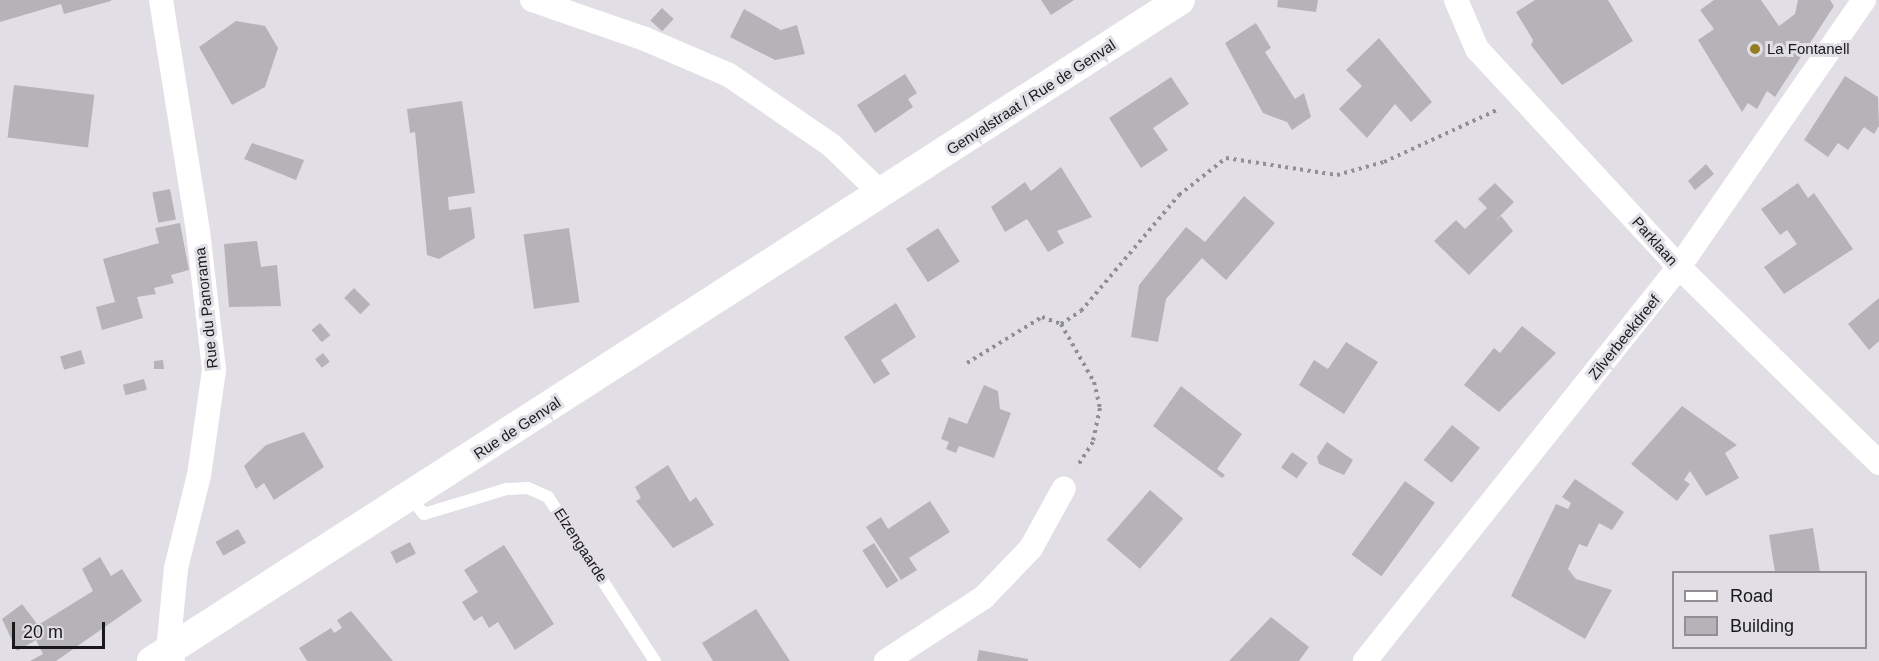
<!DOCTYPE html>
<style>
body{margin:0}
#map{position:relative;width:1879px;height:661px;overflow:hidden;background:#e1dfe5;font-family:Arial,sans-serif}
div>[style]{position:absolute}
.building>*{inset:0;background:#b5b3b8;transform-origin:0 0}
.path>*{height:4px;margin-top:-2px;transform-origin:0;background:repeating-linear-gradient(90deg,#908f93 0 3px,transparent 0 7.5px)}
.service>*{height:12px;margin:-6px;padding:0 6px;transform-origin:6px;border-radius:6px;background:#fff}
.minor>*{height:24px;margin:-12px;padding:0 12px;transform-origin:12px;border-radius:12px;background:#fff}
.tertiary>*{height:30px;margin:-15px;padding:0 15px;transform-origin:15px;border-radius:15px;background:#fff}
.dots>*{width:16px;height:16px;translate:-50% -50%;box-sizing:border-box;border:3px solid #e1dfe5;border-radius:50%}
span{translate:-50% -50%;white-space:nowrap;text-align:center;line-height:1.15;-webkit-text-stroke:6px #e1dfe5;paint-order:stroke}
.poi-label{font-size:15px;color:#19181a}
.left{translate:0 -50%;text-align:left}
.street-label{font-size:15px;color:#19181a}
.legend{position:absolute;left:1672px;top:571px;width:195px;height:78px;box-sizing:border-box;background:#e1dfe5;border:2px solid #918f94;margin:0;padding:8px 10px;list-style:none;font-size:18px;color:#19181a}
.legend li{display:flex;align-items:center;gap:12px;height:30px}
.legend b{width:30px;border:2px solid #918f94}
.scale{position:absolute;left:12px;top:622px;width:93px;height:27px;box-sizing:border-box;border:3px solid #19181a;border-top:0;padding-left:8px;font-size:18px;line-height:21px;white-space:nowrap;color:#19181a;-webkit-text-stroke:4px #e1dfe5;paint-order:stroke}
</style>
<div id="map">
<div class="building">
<div style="clip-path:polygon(0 0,111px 0,111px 1px,64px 14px,61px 4px,0 22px)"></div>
<div style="clip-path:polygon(1041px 0,1074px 0,1051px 15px)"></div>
<div style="clip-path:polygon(1278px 0,1318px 0,1316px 12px,1277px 7px)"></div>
<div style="clip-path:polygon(1535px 0,1608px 0,1633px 41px,1562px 85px,1531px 45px,1533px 40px,1516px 12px)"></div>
<div style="clip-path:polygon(1714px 0,1761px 0,1779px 26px,1795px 14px,1798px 0,1830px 0,1834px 6px,1775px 97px,1767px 91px,1757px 109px,1748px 103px,1742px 112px,1698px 40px,1714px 29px,1700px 10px)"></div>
<div style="left:662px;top:8px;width:16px;height:17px;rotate:43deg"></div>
<div style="clip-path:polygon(744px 9px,781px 30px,797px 25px,805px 54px,775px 60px,730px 37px)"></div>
<div style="clip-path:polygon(236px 21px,265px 26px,278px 48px,265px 87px,232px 105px,199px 47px)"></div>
<div style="clip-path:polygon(1256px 23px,1271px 48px,1265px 52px,1295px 99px,1304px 93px,1311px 117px,1292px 130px,1287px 122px,1263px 113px,1225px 43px)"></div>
<div style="clip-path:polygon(1379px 38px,1432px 102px,1411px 122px,1395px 104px,1367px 138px,1339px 109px,1362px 86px,1346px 70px)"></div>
<div style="clip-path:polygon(905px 74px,917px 93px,908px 99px,913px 107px,875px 133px,857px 105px)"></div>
<div style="clip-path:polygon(1845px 76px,1878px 97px,1879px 126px,1874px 134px,1864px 127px,1848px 150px,1838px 143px,1828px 157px,1804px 140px)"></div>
<div style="clip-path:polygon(1171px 77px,1189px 104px,1153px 128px,1168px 150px,1141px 168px,1109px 118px)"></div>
<div style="left:14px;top:85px;width:81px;height:53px;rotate:7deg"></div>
<div style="clip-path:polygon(462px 101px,475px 193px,448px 197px,449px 210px,471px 207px,475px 238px,439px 259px,427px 255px,415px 132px,410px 133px,407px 109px)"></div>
<div style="clip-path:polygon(252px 143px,304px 160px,296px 180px,244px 159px)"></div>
<div style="clip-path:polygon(1706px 164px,1714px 174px,1695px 190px,1688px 181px)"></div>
<div style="clip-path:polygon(1061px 167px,1092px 217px,1057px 231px,1064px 243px,1048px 252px,1027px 219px,1005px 232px,991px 207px,1025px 182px,1031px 191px)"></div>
<div style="clip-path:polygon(1495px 183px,1514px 202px,1495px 221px,1501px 216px,1513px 231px,1469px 275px,1434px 241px,1456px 220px,1465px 229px,1487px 208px,1478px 199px)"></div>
<div style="clip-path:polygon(1798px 183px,1808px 198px,1814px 193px,1853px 249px,1784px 294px,1764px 267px,1797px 244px,1787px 230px,1780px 235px,1761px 209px)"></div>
<div style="left:170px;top:189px;width:31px;height:18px;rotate:79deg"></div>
<div style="clip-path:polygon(1244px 196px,1275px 223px,1226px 280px,1202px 258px,1166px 299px,1158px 342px,1131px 337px,1139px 285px,1186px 227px,1205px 242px)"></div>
<div style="clip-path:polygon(180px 223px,189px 270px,171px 275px,174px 283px,154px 288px,156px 294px,137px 297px,143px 318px,102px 330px,96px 307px,115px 302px,103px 259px,159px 243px,155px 228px)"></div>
<div style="left:569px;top:228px;width:75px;height:46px;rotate:82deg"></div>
<div style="left:938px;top:228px;width:40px;height:38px;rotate:57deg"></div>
<div style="clip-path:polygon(257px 241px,261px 267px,277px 265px,281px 306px,229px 307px,224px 244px)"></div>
<div style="left:354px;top:288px;width:23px;height:14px;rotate:45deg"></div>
<div style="clip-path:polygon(1879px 298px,1879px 341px,1869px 350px,1848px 324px)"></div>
<div style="clip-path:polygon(896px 303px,916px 337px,881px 360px,890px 374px,874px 384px,844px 337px)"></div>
<div style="left:320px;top:323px;width:16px;height:11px;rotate:50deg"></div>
<div style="clip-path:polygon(1522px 326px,1556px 353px,1499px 412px,1464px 385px,1494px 348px,1500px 353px)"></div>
<div style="clip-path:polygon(1346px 342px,1378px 362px,1344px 414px,1299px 385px,1314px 360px,1328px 369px)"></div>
<div style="left:81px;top:350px;width:14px;height:22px;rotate:73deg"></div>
<div style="left:323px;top:353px;width:11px;height:10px;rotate:52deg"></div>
<div style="clip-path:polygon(163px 360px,164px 369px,154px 369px,154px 361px)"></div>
<div style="left:144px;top:379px;width:11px;height:22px;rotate:75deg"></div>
<div style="clip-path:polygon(984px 385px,998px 391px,1000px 409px,1011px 413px,994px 458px,959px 446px,956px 453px,946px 449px,949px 442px,941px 439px,949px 417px,967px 424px)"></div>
<div style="clip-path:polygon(1181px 386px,1242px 434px,1217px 469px,1225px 475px,1222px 478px,1153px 426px)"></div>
<div style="clip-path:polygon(1682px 406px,1737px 445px,1725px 453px,1739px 478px,1706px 496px,1690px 471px,1684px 480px,1690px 484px,1677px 501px,1631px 464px)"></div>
<div style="left:1452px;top:425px;width:36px;height:45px;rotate:39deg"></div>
<div style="clip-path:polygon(304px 432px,324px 467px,274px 500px,264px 483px,256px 489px,244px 466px,266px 445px)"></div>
<div style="clip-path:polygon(1327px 442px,1353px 460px,1344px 475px,1319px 464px,1317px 457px)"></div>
<div style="left:1292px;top:452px;width:19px;height:19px;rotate:35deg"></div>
<div style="clip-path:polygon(668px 465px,690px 502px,696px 497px,714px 525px,673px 548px,636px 501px,641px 498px,635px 487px)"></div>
<div style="clip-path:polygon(1575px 479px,1624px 512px,1612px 530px,1599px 523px,1587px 547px,1579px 544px,1568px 569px,1576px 579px,1612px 590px,1585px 639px,1511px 596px,1556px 504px,1568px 509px,1571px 503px,1562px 497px)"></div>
<div style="left:1405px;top:481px;width:37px;height:91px;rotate:36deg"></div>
<div style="left:1150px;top:490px;width:44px;height:66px;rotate:41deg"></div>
<div style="clip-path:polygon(930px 501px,950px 532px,909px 558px,917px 570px,901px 580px,866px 527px,881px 517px,888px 529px)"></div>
<div style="clip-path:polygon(1813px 528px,1820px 572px,1775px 572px,1769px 535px)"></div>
<div style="left:238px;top:529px;width:16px;height:26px;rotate:60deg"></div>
<div style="left:410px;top:542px;width:13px;height:22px;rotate:63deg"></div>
<div style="left:874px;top:543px;width:45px;height:14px;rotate:57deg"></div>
<div style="clip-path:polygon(504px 545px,554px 624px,515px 650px,498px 622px,489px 628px,482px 616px,474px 621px,462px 602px,478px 592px,464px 570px)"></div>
<div style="clip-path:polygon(100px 557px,111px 576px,122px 569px,142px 601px,56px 661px,30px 661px,43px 654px,36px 640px,17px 651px,2px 619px,22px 604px,38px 625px,93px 591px,82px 569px)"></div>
<div style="clip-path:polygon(756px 609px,790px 661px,713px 661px,702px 643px)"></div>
<div style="clip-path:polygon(351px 611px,393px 661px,307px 661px,299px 648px,331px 628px,334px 633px,342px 628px,337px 620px)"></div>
<div style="clip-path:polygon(1271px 617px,1309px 647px,1299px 661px,1229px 661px)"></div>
<div style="clip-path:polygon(979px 650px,1028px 659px,1028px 661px,977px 661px)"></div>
</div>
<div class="path">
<div style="left:1061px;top:324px;width:24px;rotate:-33deg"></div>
<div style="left:1081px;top:311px;width:152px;rotate:-49.8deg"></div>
<div style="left:1179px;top:195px;width:60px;rotate:-38.2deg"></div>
<div style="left:1226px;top:158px;width:112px;rotate:8.7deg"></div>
<div style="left:1337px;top:175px;width:49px;rotate:-15.5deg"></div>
<div style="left:1384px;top:162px;width:124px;rotate:-24.7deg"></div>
<div style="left:967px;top:363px;width:88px;rotate:-31.5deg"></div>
<div style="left:1042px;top:317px;width:20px;rotate:20deg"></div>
<div style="left:1061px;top:324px;width:67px;rotate:60.4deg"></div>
<div style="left:1094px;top:382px;width:27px;rotate:77deg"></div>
<div style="left:1100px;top:408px;width:35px;rotate:102deg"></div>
<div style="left:1093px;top:442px;width:30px;rotate:123deg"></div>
</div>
<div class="service">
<div style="left:410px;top:497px;width:22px;rotate:51deg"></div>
<div style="left:424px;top:514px;width:87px;rotate:-16.8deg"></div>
<div style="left:507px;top:489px;width:21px;rotate:-3deg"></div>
<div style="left:528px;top:488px;width:22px;rotate:24deg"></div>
<div style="left:548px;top:497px;width:196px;rotate:56.9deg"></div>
</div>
<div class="minor">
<div style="left:161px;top:0;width:234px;rotate:80.9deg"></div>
<div style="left:198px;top:231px;width:140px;rotate:83.4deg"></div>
<div style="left:214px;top:370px;width:106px;rotate:98.1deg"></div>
<div style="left:199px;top:475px;width:96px;rotate:103.9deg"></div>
<div style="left:176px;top:568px;width:83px;rotate:95.5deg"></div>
<div style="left:168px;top:651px;width:10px;rotate:61deg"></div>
<div style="left:532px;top:0;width:120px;rotate:19deg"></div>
<div style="left:645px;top:39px;width:91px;rotate:23.2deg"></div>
<div style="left:729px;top:75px;width:124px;rotate:34.5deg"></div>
<div style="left:831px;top:145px;width:71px;rotate:43.9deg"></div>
<div style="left:1456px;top:0;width:53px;rotate:66.8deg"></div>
<div style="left:1477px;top:49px;width:297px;rotate:47.2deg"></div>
<div style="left:1679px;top:267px;width:280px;rotate:44.4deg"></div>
<div style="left:886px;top:661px;width:117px;rotate:-33.1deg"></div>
<div style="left:984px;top:597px;width:68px;rotate:-46.2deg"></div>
<div style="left:1031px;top:548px;width:68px;rotate:-61.2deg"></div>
<div style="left:1365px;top:661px;width:504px;rotate:-51.45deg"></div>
<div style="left:1679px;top:267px;width:325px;rotate:-55.3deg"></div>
</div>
<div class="tertiary">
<div style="left:152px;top:661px;width:1222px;rotate:-32.74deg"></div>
</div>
<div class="dots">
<div style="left:1755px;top:49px;background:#947c23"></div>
</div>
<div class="poi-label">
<span class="left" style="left:1767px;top:49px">La Fontanell</span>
</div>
<div class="street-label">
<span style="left:1031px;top:97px;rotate:-33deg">Genvalstraat / Rue de Genval</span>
<span style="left:1655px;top:241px;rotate:48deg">Parklaan</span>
<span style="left:206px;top:308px;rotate:-96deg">Rue du Panorama</span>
<span style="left:1624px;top:337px;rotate:-51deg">Zilverbeekdreef</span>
<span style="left:517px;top:428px;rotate:-33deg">Rue de Genval</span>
<span style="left:581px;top:545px;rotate:57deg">Elzengaarde</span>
</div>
<ul class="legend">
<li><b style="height:8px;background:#fff"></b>Road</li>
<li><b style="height:16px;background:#b5b3b8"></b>Building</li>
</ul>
<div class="scale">20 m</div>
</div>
